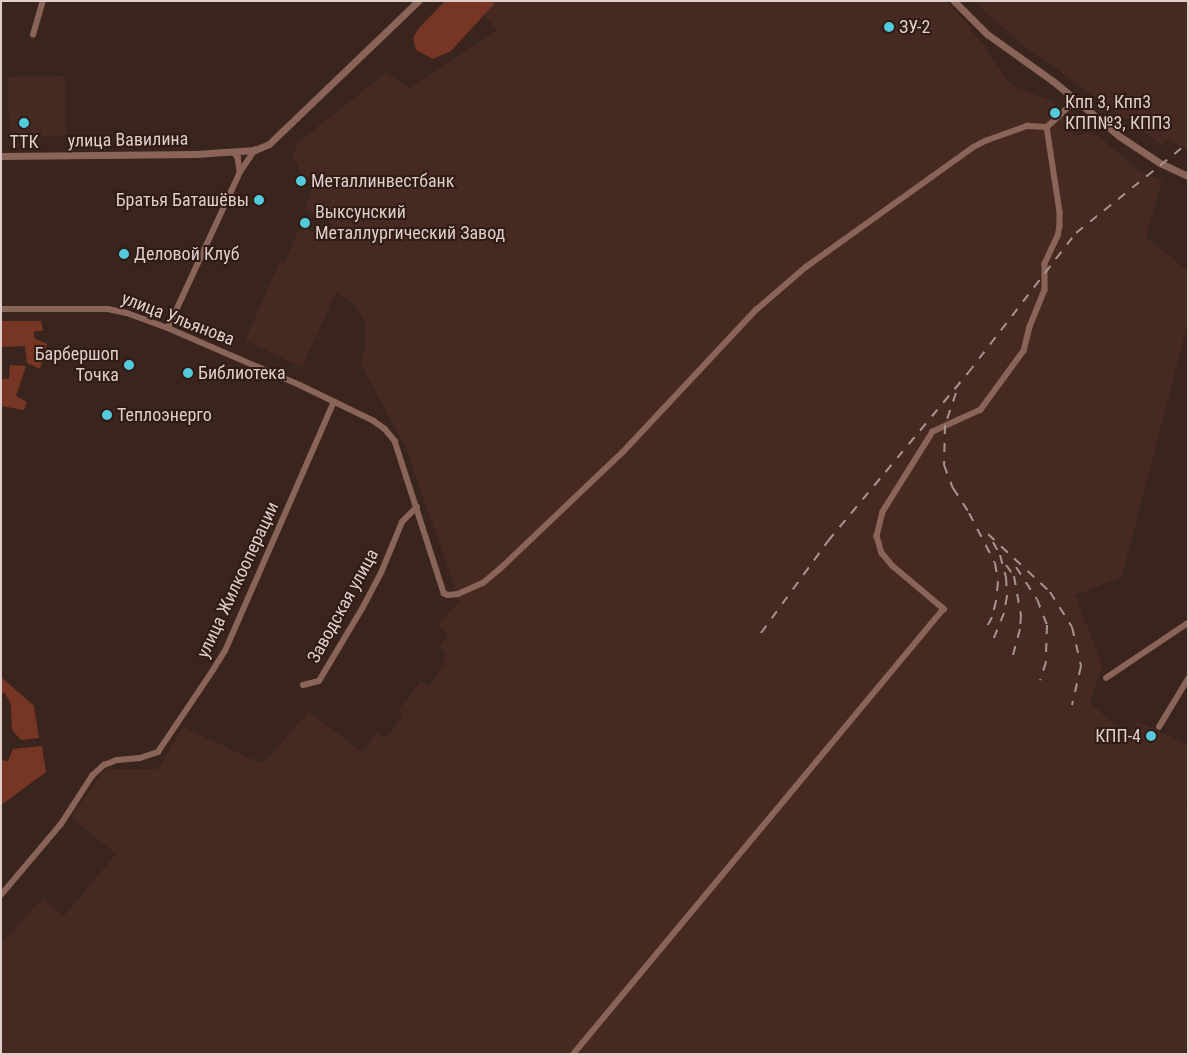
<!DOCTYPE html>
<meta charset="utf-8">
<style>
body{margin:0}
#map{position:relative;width:1189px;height:1055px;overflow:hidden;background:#3a251e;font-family:"Roboto Condensed",sans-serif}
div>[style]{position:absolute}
.built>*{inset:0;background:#462a21;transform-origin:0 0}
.green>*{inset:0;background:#773623}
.minor>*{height:5.5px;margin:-2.75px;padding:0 2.75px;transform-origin:2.75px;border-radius:2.75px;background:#8a6459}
.tertiary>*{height:7px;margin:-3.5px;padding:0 3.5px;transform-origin:3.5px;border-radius:3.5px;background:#8a6459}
.rail>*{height:2px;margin-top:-1px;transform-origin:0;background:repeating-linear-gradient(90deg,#a5948f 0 9px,transparent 0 18px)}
.dots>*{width:14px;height:14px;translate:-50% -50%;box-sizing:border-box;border:2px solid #301b15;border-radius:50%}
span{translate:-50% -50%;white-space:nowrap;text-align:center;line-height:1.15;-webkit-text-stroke:4px #301b15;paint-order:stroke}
.poi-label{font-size:18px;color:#decfcb}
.left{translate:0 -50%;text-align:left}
.right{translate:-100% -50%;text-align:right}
.street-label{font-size:18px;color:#decfcb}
.frame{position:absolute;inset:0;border:2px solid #decfcb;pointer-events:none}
</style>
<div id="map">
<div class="built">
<div style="clip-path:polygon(470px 1px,947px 1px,968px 25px,1011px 85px,1054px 102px,1074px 136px,1089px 133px,1101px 138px,1139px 171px,1162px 181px,1146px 237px,1188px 271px,1188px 322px,1122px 577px,1075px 595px,1102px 665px,1090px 702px,1128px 738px,1137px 721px,1188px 745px,1188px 796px,1185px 802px,1188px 804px,1188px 1054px,1px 1054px,1px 943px,43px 899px,63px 917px,116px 854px,71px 817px,105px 769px,158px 769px,183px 727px,262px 764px,309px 712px,362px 752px,377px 732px,386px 738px,403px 716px,397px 712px,421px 681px,428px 686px,446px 664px,442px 661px,447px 653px,440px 647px,449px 634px,438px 625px,460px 602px,406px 448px,361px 364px,366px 343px,365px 323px,354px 303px,336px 292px,302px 367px,245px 340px,280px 261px,285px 262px,300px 227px,328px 238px,334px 223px,305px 210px,315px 181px,302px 175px,293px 156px,297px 143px,386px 73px,410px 88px,498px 30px)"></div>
<div style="clip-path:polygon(974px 1px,1188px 1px,1188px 151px,1168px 139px,1162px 145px,1019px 42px)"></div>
<div style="left:65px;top:76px;width:60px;height:57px;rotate:89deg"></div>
</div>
<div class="green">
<div style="clip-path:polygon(445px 1px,491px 1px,494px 4px,451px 51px,433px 59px,416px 50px,413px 38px,419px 28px)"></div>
<div style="clip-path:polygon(1px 321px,41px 321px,43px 331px,34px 331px,34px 338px,47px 344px,40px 369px,27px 363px,25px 346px,1px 347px)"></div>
<div style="clip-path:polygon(10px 365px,26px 366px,16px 396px,27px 402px,24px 410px,1px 406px,1px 379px,9px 379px)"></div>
<div style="clip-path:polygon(1px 677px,34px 706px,39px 738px,21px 740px,12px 730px,11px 704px,5px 693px,1px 693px)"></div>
<div style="clip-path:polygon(42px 746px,46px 772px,1px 805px,1px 760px,8px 761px,13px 749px)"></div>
</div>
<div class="minor">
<div style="left:33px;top:35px;width:35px;rotate:-74deg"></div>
<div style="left:1047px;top:127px;width:40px;rotate:-43deg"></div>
<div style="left:234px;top:153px;width:6px;rotate:45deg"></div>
<div style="left:238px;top:157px;width:14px;rotate:82deg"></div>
<div style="left:1px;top:309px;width:107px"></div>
<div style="left:108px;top:309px;width:19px;rotate:12deg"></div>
<div style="left:127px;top:313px;width:44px;rotate:20.1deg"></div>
<div style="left:168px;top:328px;width:144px;rotate:23.4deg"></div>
<div style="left:300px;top:385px;width:82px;rotate:25.9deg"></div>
<div style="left:374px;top:421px;width:14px;rotate:36deg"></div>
<div style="left:385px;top:429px;width:16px;rotate:50deg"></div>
<div style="left:395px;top:441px;width:160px;rotate:72.1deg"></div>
<div style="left:444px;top:593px;width:4px;rotate:27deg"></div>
<div style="left:448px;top:595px;width:10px;rotate:-6deg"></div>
<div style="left:458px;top:594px;width:27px;rotate:-24deg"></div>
<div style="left:483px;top:583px;width:23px;rotate:-40deg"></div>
<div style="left:501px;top:568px;width:168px;rotate:-43.6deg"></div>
<div style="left:623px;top:452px;width:195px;rotate:-46.9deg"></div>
<div style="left:756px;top:310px;width:66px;rotate:-40.7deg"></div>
<div style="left:806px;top:267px;width:204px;rotate:-35.6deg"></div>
<div style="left:972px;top:148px;width:15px;rotate:-28deg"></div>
<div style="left:985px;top:141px;width:45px;rotate:-19.7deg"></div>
<div style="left:1027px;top:126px;width:20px;rotate:3deg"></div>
<div style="left:1047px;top:127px;width:86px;rotate:81.3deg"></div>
<div style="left:1060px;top:212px;width:14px;rotate:90deg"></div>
<div style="left:1060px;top:226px;width:10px;rotate:101deg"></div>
<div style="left:1058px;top:236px;width:31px;rotate:115deg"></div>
<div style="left:1045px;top:264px;width:26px;rotate:90deg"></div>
<div style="left:1045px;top:290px;width:40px;rotate:112deg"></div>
<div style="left:1030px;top:327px;width:25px;rotate:104deg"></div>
<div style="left:1024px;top:351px;width:73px;rotate:126.1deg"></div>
<div style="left:981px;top:410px;width:53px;rotate:155.4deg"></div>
<div style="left:933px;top:432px;width:94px;rotate:122deg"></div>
<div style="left:883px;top:512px;width:25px;rotate:104deg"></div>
<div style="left:877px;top:536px;width:18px;rotate:74deg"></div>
<div style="left:882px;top:553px;width:17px;rotate:50deg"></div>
<div style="left:893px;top:566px;width:67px;rotate:40.1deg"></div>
<div style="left:944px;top:609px;width:579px;rotate:129.74deg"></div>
<div style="left:168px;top:328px;width:172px;rotate:-65.2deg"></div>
<div style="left:240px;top:172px;width:27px;rotate:-56deg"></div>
<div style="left:1106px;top:678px;width:99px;rotate:-33.9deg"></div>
<div style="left:303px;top:685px;width:16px;rotate:-14deg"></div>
<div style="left:319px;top:681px;width:84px;rotate:-59.2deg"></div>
<div style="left:362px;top:609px;width:41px;rotate:-62.2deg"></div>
<div style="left:381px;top:573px;width:55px;rotate:-67.6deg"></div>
<div style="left:402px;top:522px;width:21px;rotate:-45deg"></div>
<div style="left:1159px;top:727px;width:56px;rotate:-58.9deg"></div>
<div style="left:1px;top:895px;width:93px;rotate:-49.8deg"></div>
<div style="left:61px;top:824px;width:57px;rotate:-57.1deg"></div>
<div style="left:92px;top:776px;width:16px;rotate:-43deg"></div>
<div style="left:104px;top:765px;width:14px;rotate:-21deg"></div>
<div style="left:117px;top:760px;width:23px;rotate:-5deg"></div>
<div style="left:140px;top:758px;width:19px;rotate:-18deg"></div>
<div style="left:158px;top:752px;width:99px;rotate:-56.1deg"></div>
<div style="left:213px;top:670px;width:22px;rotate:-58deg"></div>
<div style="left:225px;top:651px;width:272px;rotate:-66.4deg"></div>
</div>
<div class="tertiary">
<div style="left:954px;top:1px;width:47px;rotate:45deg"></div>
<div style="left:987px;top:34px;width:81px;rotate:35.5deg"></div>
<div style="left:1053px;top:81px;width:86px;rotate:39.8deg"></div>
<div style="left:1119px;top:136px;width:49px;rotate:33.4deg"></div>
<div style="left:1160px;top:163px;width:31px;rotate:25deg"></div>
<div style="left:1px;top:156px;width:195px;rotate:-0.6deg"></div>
<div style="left:196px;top:154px;width:59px;rotate:-3.9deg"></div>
<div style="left:255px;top:150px;width:15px;rotate:-23deg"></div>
<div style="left:269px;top:144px;width:207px;rotate:-43.8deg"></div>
</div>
<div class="rail">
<div style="left:956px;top:393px;width:34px;rotate:109deg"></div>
<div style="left:945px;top:425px;width:40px;rotate:91.4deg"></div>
<div style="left:944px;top:465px;width:25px;rotate:69deg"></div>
<div style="left:953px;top:488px;width:30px;rotate:57deg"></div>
<div style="left:969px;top:513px;width:56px;rotate:62.5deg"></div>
<div style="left:995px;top:563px;width:19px;rotate:81deg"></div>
<div style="left:998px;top:582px;width:19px;rotate:96deg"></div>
<div style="left:996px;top:601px;width:16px;rotate:104deg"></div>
<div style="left:992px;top:617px;width:18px;rotate:117deg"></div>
<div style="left:988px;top:534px;width:85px;rotate:43.1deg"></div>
<div style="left:1050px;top:592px;width:41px;rotate:57.8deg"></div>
<div style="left:1072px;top:627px;width:40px;rotate:77deg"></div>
<div style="left:1081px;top:666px;width:40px;rotate:103deg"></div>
<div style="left:993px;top:542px;width:15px;rotate:62deg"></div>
<div style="left:1000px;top:555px;width:23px;rotate:75deg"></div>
<div style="left:1006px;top:577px;width:19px;rotate:87deg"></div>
<div style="left:1007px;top:596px;width:17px;rotate:100deg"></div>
<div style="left:1004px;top:613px;width:29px;rotate:112deg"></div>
<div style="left:1006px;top:565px;width:14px;rotate:54deg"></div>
<div style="left:1014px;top:576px;width:40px;rotate:80deg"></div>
<div style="left:1021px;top:615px;width:14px;rotate:94deg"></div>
<div style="left:1020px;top:629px;width:30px;rotate:105deg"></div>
<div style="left:1016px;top:567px;width:38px;rotate:57deg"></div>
<div style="left:1037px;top:599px;width:28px;rotate:69deg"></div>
<div style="left:1047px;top:625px;width:37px;rotate:92deg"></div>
<div style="left:1046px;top:662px;width:19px;rotate:108deg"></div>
<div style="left:761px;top:633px;width:114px;rotate:-53.9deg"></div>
<div style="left:828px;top:541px;width:219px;rotate:-50.2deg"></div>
<div style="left:968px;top:373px;width:177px;rotate:-52.4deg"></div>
<div style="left:1076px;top:233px;width:144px;rotate:-38.8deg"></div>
</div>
<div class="dots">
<div style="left:889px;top:27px;background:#54cadd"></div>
<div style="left:1055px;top:113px;background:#54cadd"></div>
<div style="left:24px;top:123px;background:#54cadd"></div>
<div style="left:301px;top:181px;background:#54cadd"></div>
<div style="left:259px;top:200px;background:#54cadd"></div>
<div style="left:305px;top:223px;background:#54cadd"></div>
<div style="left:124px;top:254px;background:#54cadd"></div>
<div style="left:129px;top:365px;background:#54cadd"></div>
<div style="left:188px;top:373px;background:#54cadd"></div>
<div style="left:107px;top:415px;background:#54cadd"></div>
<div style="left:1151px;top:736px;background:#54cadd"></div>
</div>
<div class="poi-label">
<span class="left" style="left:899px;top:27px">ЗУ-2</span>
<span class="left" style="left:1065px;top:113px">Кпп 3, Кпп3<br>КПП№3, КПП3</span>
<span style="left:24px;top:142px">ТТК</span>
<span class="left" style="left:311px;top:181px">Металлинвестбанк</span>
<span class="right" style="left:249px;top:200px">Братья Баташёвы</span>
<span class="left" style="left:315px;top:223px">Выксунский<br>Металлургический Завод</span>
<span class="left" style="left:134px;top:254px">Деловой Клуб</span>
<span class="right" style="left:119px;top:365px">Барбершоп<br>Точка</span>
<span class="left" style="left:198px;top:373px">Библиотека</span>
<span class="left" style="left:117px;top:415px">Теплоэнерго</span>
<span class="right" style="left:1141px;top:736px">КПП-4</span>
</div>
<div class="street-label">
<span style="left:128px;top:140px;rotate:-1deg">улица Вавилина</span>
<span style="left:178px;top:319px;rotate:21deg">улица Ульянова</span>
<span style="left:238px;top:580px;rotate:-65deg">улица Жилкооперации</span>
<span style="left:343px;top:606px;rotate:-61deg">Заводская улица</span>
</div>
<div class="frame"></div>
</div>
